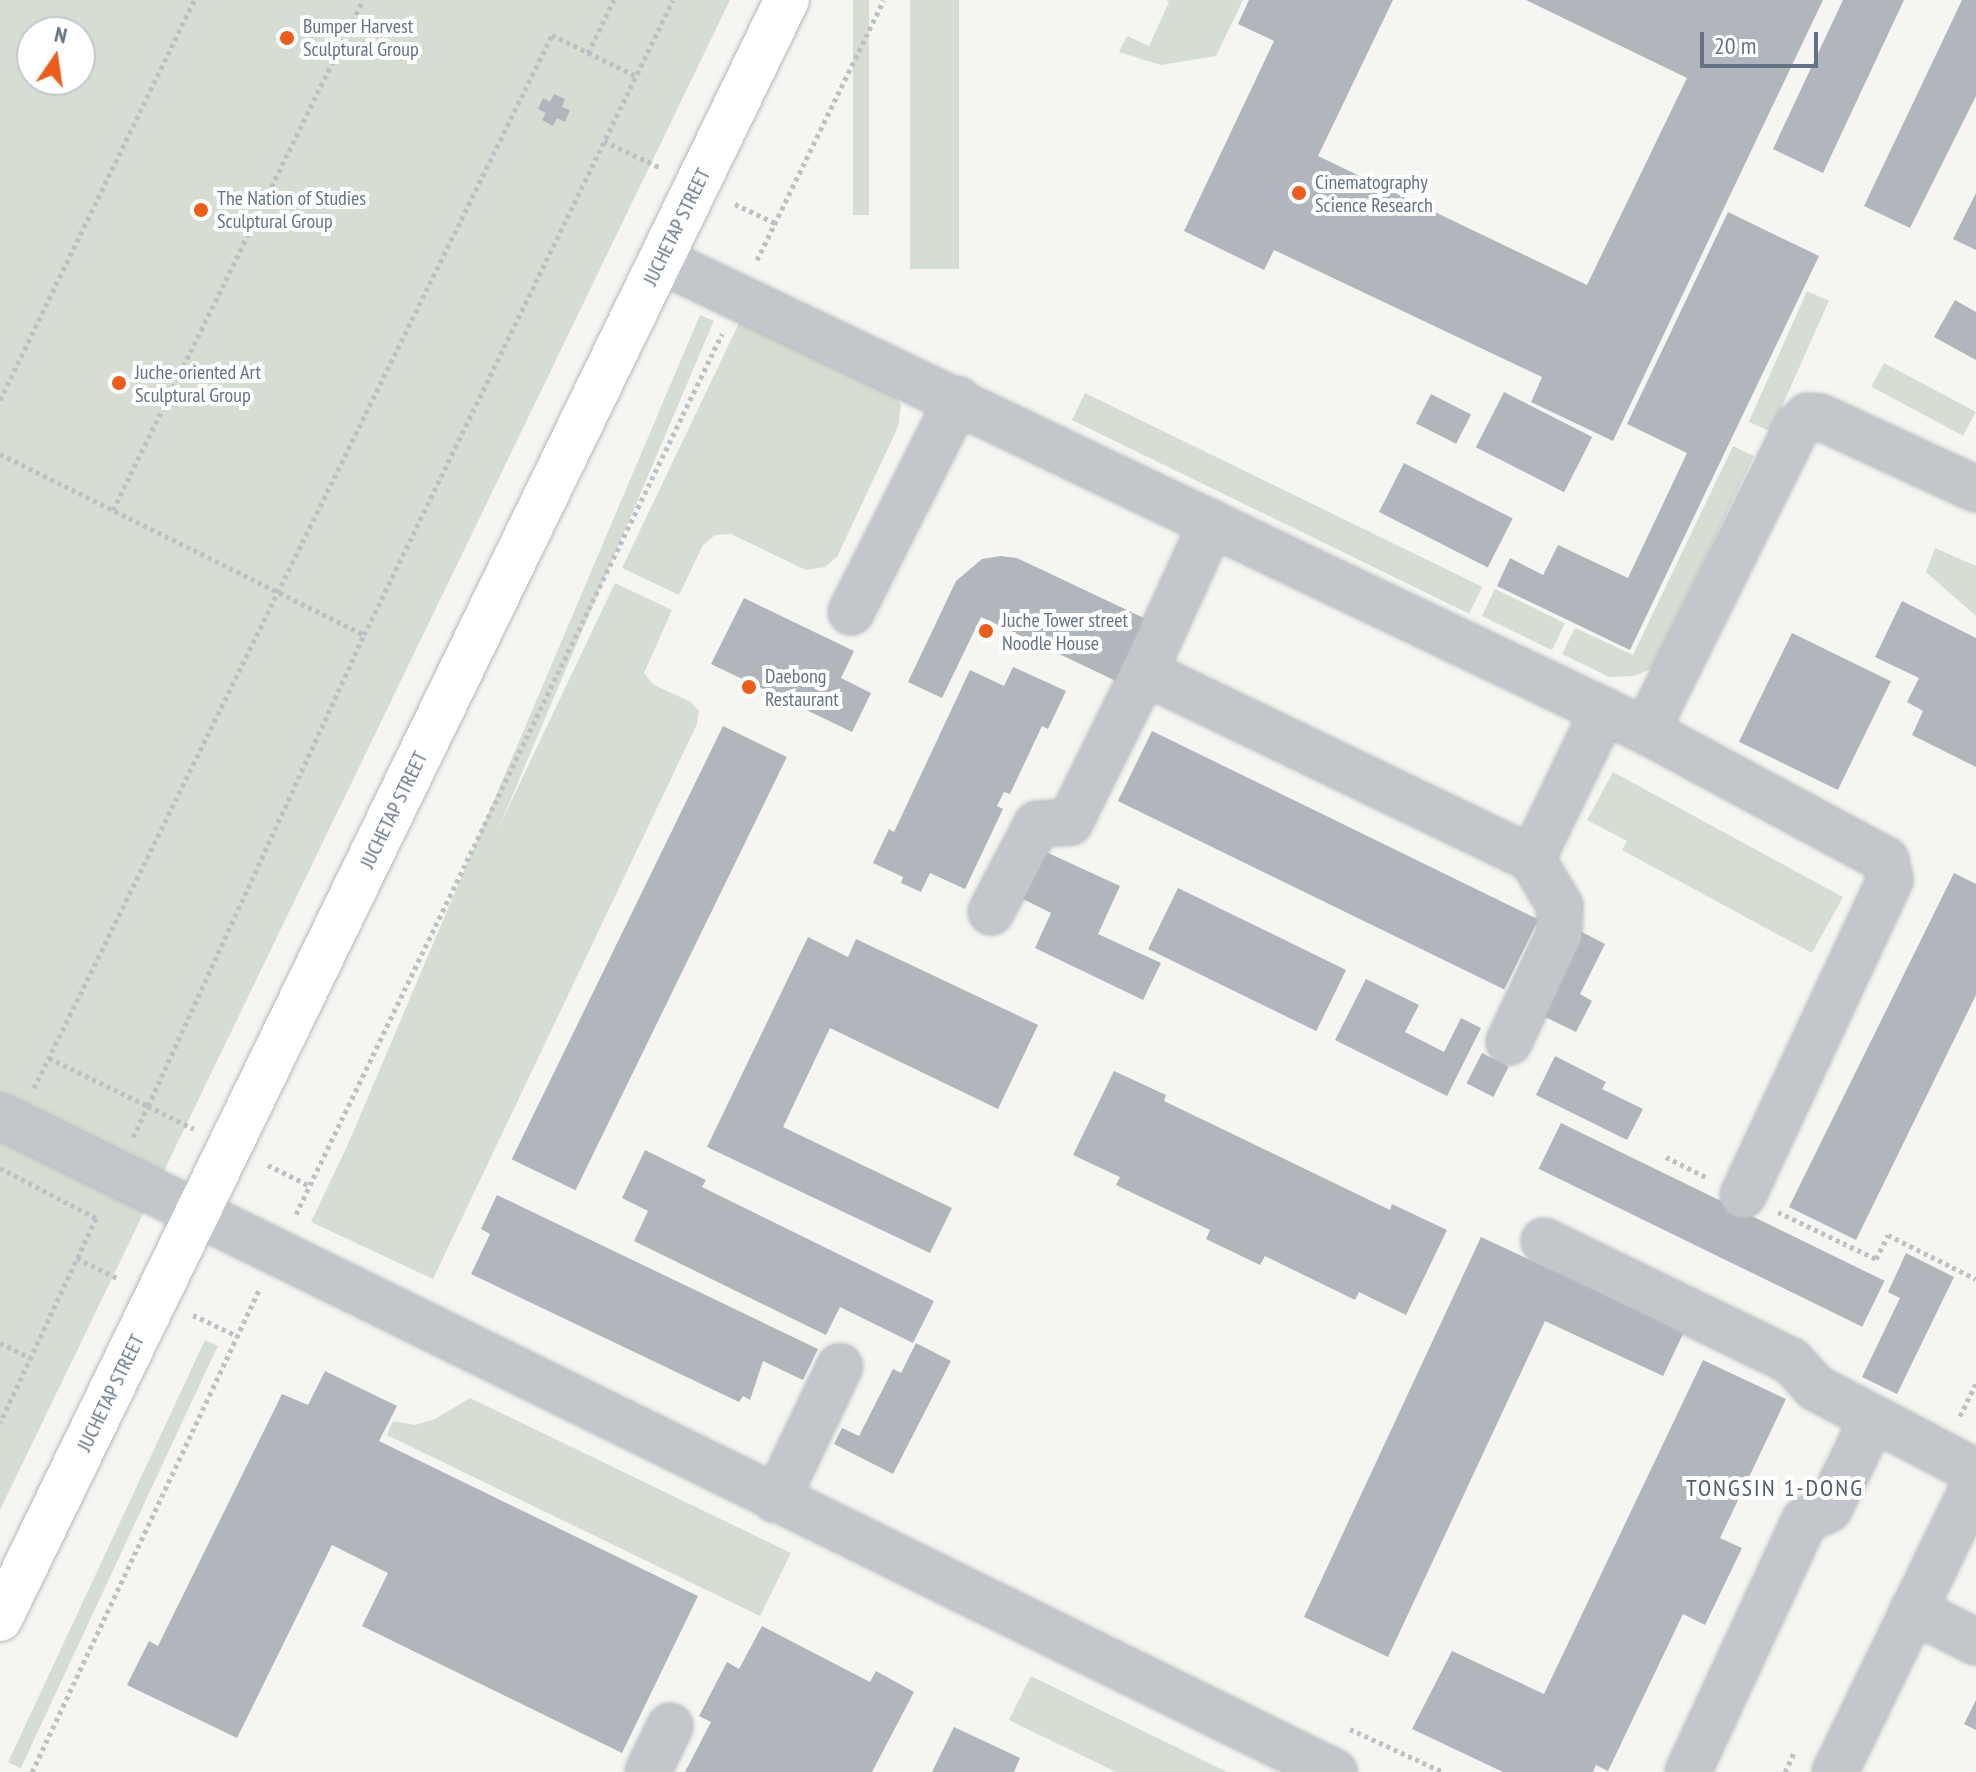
<!DOCTYPE html>
<style>
body{margin:0}
#map{position:relative;width:1976px;height:1772px;overflow:hidden;background:#f5f6f2;font-family:"PT Sans Narrow",sans-serif}
div>[style]{position:absolute}
.green>*{inset:0;background:#d6ddd2;transform-origin:0 0}
.building>*{inset:0;background:#b0b6bc;transform-origin:0 0}
.path>*{height:5px;margin-top:-2.5px;transform-origin:0;background:repeating-linear-gradient(90deg,#bfc0c3 0 4px,transparent 0 8px)}
.roads{filter:drop-shadow(0 0 2px #b6babe) drop-shadow(0 0 2px #b6babe)}
.minor>*{height:44px;margin:-22px;padding:0 22px;transform-origin:22px;border-radius:22px;background:#c3c6ca}
.major>*{height:44px;margin:-22px;padding:0 22px;transform-origin:22px;border-radius:22px;background:#fff}
.dots>*{width:22px;height:22px;translate:-50% -50%;box-sizing:border-box;border:4px solid #fff;border-radius:50%}
span{translate:-50% -50%;white-space:nowrap;text-align:center;line-height:1.15;-webkit-text-stroke:8px #fff;paint-order:stroke}
.poi-label{font-size:20px;color:#637385}
.left{translate:0 -50%;text-align:left}
.street-label{font-size:20px;color:#637385}
.quarter-label{font-size:24px;color:#515d69;letter-spacing:2px}
.north{position:absolute;left:16px;top:16px;width:80px;height:80px;box-sizing:border-box;background:#fff;border:2px solid #c1c7ce;border-radius:50%;rotate:13deg;font-size:22px;font-weight:700;line-height:32px;text-align:center;color:#637385}
.north::after{content:'';display:block;margin:auto;width:28px;height:36px;background:#ed5c1a;clip-path:polygon(50% 0,100% 100%,50% 72%,0 100%)}
.scale{position:absolute;left:1700px;top:32px;width:118px;height:36px;box-sizing:border-box;border:4px solid #637385;border-top:0;padding-left:10px;font-size:24px;line-height:28px;white-space:nowrap;color:#637385;-webkit-text-stroke:6px #fff;paint-order:stroke}
</style>
<div id="map">
<div class="green">
<div style="clip-path:polygon(evenodd,0 0,730px 0,0 1510px,0 0,32px 32px,80px 32px,80px 80px,32px 80px,32px 32px)"></div>
<div style="left:853px;top:0;width:16px;height:215px"></div>
<div style="left:910px;top:0;width:49px;height:269px"></div>
<div style="clip-path:polygon(1166px 0,1243px 0,1216px 56px,1161px 65px,1119px 52px,1127px 36px,1149px 46px,1169px 2px)"></div>
<div style="left:1807px;top:291px;width:24px;height:143px;rotate:24deg"></div>
<div style="left:700px;top:315px;width:15px;height:932px;rotate:23deg"></div>
<div style="clip-path:polygon(741px 319px,890px 389px,901px 405px,898px 427px,837px 557px,825px 567px,806px 570px,731px 534px,715px 535px,703px 545px,679px 595px,622px 568px)"></div>
<div style="left:1884px;top:363px;width:104px;height:27px;rotate:28deg"></div>
<div style="left:1085px;top:393px;width:442px;height:30px;rotate:26deg"></div>
<div style="clip-path:polygon(1733px 446px,1754px 456px,1653px 668px,1634px 676px,1609px 677px,1562px 654px,1575px 628px,1633px 655px)"></div>
<div style="clip-path:polygon(1935px 548px,1976px 566px,1976px 616px,1926px 572px)"></div>
<div style="clip-path:polygon(615px 583px,672px 610px,644px 673px,654px 685px,691px 702px,699px 711px,697px 724px,433px 1279px,311px 1222px)"></div>
<div style="left:1495px;top:589px;width:78px;height:30px;rotate:26deg"></div>
<div style="clip-path:polygon(1613px 772px,1843px 897px,1812px 953px,1622px 850px,1627px 841px,1587px 820px)"></div>
<div style="left:205px;top:1340px;width:14px;height:466px;rotate:25deg"></div>
<div style="clip-path:polygon(470px 1398px,791px 1553px,760px 1616px,387px 1435px,393px 1421px,415px 1425px,435px 1419px)"></div>
<div style="clip-path:polygon(1031px 1676px,1227px 1772px,1116px 1772px,1009px 1720px)"></div>
</div>
<div class="building">
<div style="clip-path:polygon(1249px 0,1393px 0,1318px 156px,1587px 285px,1687px 78px,1526px 0,1823px 0,1613px 441px,1531px 402px,1542px 377px,1274px 250px,1264px 270px,1184px 231px,1274px 41px,1238px 24px)"></div>
<div style="clip-path:polygon(1843px 0,1904px 0,1823px 173px,1773px 149px)"></div>
<div style="clip-path:polygon(1962px 0,1976px 0,1976px 96px,1910px 228px,1864px 206px)"></div>
<div style="clip-path:polygon(554px 94px,565px 99px,562px 107px,570px 110px,565px 122px,557px 118px,553px 126px,542px 120px,546px 113px,538px 109px,543px 98px,550px 102px)"></div>
<div style="clip-path:polygon(1976px 193px,1976px 250px,1953px 239px)"></div>
<div style="clip-path:polygon(1728px 212px,1819px 256px,1630px 650px,1497px 586px,1510px 558px,1543px 575px,1558px 545px,1628px 578px,1687px 453px,1627px 424px)"></div>
<div style="clip-path:polygon(1955px 300px,1976px 312px,1976px 360px,1934px 337px)"></div>
<div style="left:1504px;top:392px;width:99px;height:62px;rotate:27deg"></div>
<div style="left:1431px;top:394px;width:45px;height:33px;rotate:27deg"></div>
<div style="left:1404px;top:463px;width:122px;height:55px;rotate:27deg"></div>
<div style="clip-path:polygon(1000px 556px,1017px 558px,1146px 619px,1116px 681px,981px 617px,942px 698px,908px 682px,956px 581px,982px 559px)"></div>
<div style="clip-path:polygon(744px 598px,854px 651px,841px 678px,871px 693px,852px 732px,711px 664px)"></div>
<div style="clip-path:polygon(1902px 601px,1976px 638px,1976px 767px,1912px 735px,1923px 711px,1907px 702px,1919px 678px,1875px 657px)"></div>
<div style="left:1792px;top:633px;width:110px;height:121px;rotate:26deg"></div>
<div style="clip-path:polygon(1013px 667px,1066px 691px,1048px 729px,1042px 726px,1010px 794px,1004px 792px,997px 806px,1003px 809px,965px 889px,930px 873px,921px 892px,901px 883px,903px 877px,873px 863px,889px 829px,894px 832px,970px 670px,1004px 686px)"></div>
<div style="left:723px;top:726px;width:71px;height:482px;rotate:26deg"></div>
<div style="left:1152px;top:731px;width:430px;height:78px;rotate:26deg"></div>
<div style="clip-path:polygon(1046px 852px,1120px 886px,1098px 934px,1161px 963px,1143px 1000px,1035px 948px,1051px 913px,1023px 899px)"></div>
<div style="clip-path:polygon(1954px 873px,1976px 884px,1976px 995px,1856px 1240px,1789px 1207px)"></div>
<div style="left:1178px;top:888px;width:187px;height:68px;rotate:26deg"></div>
<div style="clip-path:polygon(1580px 931px,1605px 944px,1580px 994px,1592px 1001px,1576px 1032px,1539px 1014px)"></div>
<div style="clip-path:polygon(808px 937px,848px 957px,856px 939px,1038px 1025px,998px 1109px,830px 1028px,783px 1127px,952px 1208px,930px 1253px,707px 1147px)"></div>
<div style="clip-path:polygon(1366px 979px,1419px 1005px,1405px 1032px,1444px 1052px,1461px 1018px,1481px 1028px,1447px 1096px,1335px 1040px)"></div>
<div style="left:1482px;top:1053px;width:30px;height:34px;rotate:27deg"></div>
<div style="clip-path:polygon(1555px 1056px,1606px 1082px,1602px 1089px,1643px 1109px,1627px 1140px,1536px 1095px)"></div>
<div style="clip-path:polygon(1114px 1071px,1166px 1095px,1164px 1101px,1390px 1210px,1392px 1204px,1447px 1230px,1406px 1315px,1359px 1292px,1355px 1300px,1265px 1256px,1260px 1265px,1206px 1239px,1210px 1230px,1116px 1185px,1120px 1177px,1073px 1155px)"></div>
<div style="left:1561px;top:1123px;width:360px;height:51px;rotate:26deg"></div>
<div style="clip-path:polygon(645px 1150px,706px 1180px,702px 1187px,934px 1301px,913px 1343px,840px 1307px,826px 1335px,634px 1241px,648px 1211px,622px 1198px)"></div>
<div style="clip-path:polygon(497px 1195px,818px 1349px,803px 1380px,763px 1361px,750px 1400px,743px 1396px,739px 1402px,471px 1274px,490px 1234px,481px 1229px)"></div>
<div style="clip-path:polygon(1481px 1237px,1684px 1332px,1663px 1376px,1545px 1321px,1388px 1657px,1304px 1617px)"></div>
<div style="clip-path:polygon(1906px 1253px,1954px 1277px,1897px 1394px,1862px 1377px,1900px 1298px,1888px 1292px)"></div>
<div style="clip-path:polygon(916px 1343px,951px 1361px,893px 1474px,834px 1444px,842px 1428px,859px 1436px,893px 1369px,901px 1373px)"></div>
<div style="clip-path:polygon(1703px 1360px,1786px 1399px,1720px 1538px,1742px 1548px,1705px 1625px,1683px 1614px,1608px 1771px,1596px 1765px,1593px 1772px,1503px 1772px,1412px 1729px,1452px 1651px,1544px 1694px)"></div>
<div style="clip-path:polygon(325px 1371px,397px 1406px,379px 1441px,698px 1596px,622px 1753px,362px 1626px,388px 1573px,332px 1545px,237px 1738px,127px 1685px,149px 1641px,158px 1646px,282px 1394px,308px 1405px)"></div>
<div style="clip-path:polygon(762px 1626px,870px 1682px,876px 1671px,914px 1692px,872px 1772px,685px 1772px,711px 1722px,699px 1716px,727px 1662px,739px 1669px)"></div>
<div style="clip-path:polygon(1976px 1700px,1976px 1730px,1964px 1724px)"></div>
<div style="clip-path:polygon(954px 1727px,1020px 1758px,1014px 1772px,932px 1772px)"></div>
</div>
<div class="path">
<div style="left:588px;top:53px;width:59px;rotate:-63.9deg"></div>
<div style="left:604px;top:141px;width:63px;rotate:25.3deg"></div>
<div style="left:735px;top:204px;width:44px;rotate:25.4deg"></div>
<div style="left:757px;top:260px;width:289px;rotate:-64deg"></div>
<div style="left:0;top:400px;width:445px;rotate:-64.1deg"></div>
<div style="left:0;top:454px;width:407px;rotate:26.4deg"></div>
<div style="left:113px;top:510px;width:568px;rotate:-63.89deg"></div>
<div style="left:49px;top:1058px;width:110px;rotate:25.9deg"></div>
<div style="left:148px;top:1106px;width:518px;rotate:-65.36deg"></div>
<div style="left:364px;top:635px;width:706px;rotate:-64.05deg"></div>
<div style="left:34px;top:1088px;width:1174px;rotate:-63.81deg"></div>
<div style="left:552px;top:35px;width:93px;rotate:26deg"></div>
<div style="left:133px;top:1137px;width:34px;rotate:-64deg"></div>
<div style="left:148px;top:1106px;width:51px;rotate:26.6deg"></div>
<div style="left:1666px;top:1157px;width:47px;rotate:26.6deg"></div>
<div style="left:268px;top:1165px;width:47px;rotate:26.6deg"></div>
<div style="left:0;top:1168px;width:108px;rotate:27.5deg"></div>
<div style="left:96px;top:1218px;width:226px;rotate:115.1deg"></div>
<div style="left:1778px;top:1212px;width:109px;rotate:25.6deg"></div>
<div style="left:1876px;top:1259px;width:27px;rotate:-63deg"></div>
<div style="left:1888px;top:1235px;width:98px;rotate:26.6deg"></div>
<div style="left:296px;top:1214px;width:978px;rotate:-64.17deg"></div>
<div style="left:77px;top:1258px;width:47px;rotate:26.6deg"></div>
<div style="left:193px;top:1315px;width:49px;rotate:25.5deg"></div>
<div style="left:0;top:1343px;width:34px;rotate:26deg"></div>
<div style="left:1960px;top:1416px;width:37px;rotate:-64deg"></div>
<div style="left:1350px;top:1729px;width:102px;rotate:24.8deg"></div>
<div style="left:32px;top:1772px;width:535px;rotate:-64.78deg"></div>
<div style="left:1785px;top:1772px;width:23px;rotate:-65deg"></div>
</div>
<div class="roads">
<div class="minor">
<div style="left:660px;top:260px;width:1093px;rotate:25.53deg"></div>
<div style="left:1646px;top:731px;width:342px;rotate:-63.6deg"></div>
<div style="left:1798px;top:425px;width:13px;rotate:-42deg"></div>
<div style="left:1808px;top:416px;width:12px;rotate:5deg"></div>
<div style="left:1820px;top:417px;width:172px;rotate:24.8deg"></div>
<div style="left:1212px;top:523px;width:164px;rotate:114.5deg"></div>
<div style="left:1144px;top:672px;width:431px;rotate:25.7deg"></div>
<div style="left:1532px;top:859px;width:165px;rotate:-64.2deg"></div>
<div style="left:851px;top:612px;width:238px;rotate:-63.3deg"></div>
<div style="left:1646px;top:731px;width:272px;rotate:28.3deg"></div>
<div style="left:1886px;top:860px;width:20px;rotate:79deg"></div>
<div style="left:1890px;top:880px;width:348px;rotate:115deg"></div>
<div style="left:991px;top:912px;width:99px;rotate:-62.4deg"></div>
<div style="left:1037px;top:824px;width:33px;rotate:-3deg"></div>
<div style="left:1070px;top:822px;width:167px;rotate:-63.7deg"></div>
<div style="left:1509px;top:1042px;width:118px;rotate:-65deg"></div>
<div style="left:1559px;top:935px;width:29px;rotate:-88deg"></div>
<div style="left:1560px;top:906px;width:55px;rotate:-120.8deg"></div>
<div style="left:0;top:1116px;width:1487px;rotate:26.19deg"></div>
<div style="left:1544px;top:1241px;width:275px;rotate:25.9deg"></div>
<div style="left:1791px;top:1361px;width:37px;rotate:47deg"></div>
<div style="left:1816px;top:1388px;width:181px;rotate:27.7deg"></div>
<div style="left:776px;top:1500px;width:148px;rotate:-64.5deg"></div>
<div style="left:1913px;top:1610px;width:71px;rotate:26.9deg"></div>
<div style="left:648px;top:1772px;width:51px;rotate:-64.4deg"></div>
<div style="left:1688px;top:1772px;width:278px;rotate:-65.1deg"></div>
<div style="left:1805px;top:1520px;width:26px;rotate:-25deg"></div>
<div style="left:1829px;top:1509px;width:98px;rotate:-64deg"></div>
<div style="left:1835px;top:1772px;width:322px;rotate:-64.1deg"></div>
</div>
<div class="major">
<div style="left:0;top:1619px;width:1800px;rotate:-64.08deg"></div>
</div>
</div>
<div class="dots">
<div style="left:287px;top:38px;background:#ed5c1a"></div>
<div style="left:1299px;top:193px;background:#ed5c1a"></div>
<div style="left:201px;top:210px;background:#ed5c1a"></div>
<div style="left:119px;top:383px;background:#ed5c1a"></div>
<div style="left:986px;top:631px;background:#ed5c1a"></div>
<div style="left:749px;top:687px;background:#ed5c1a"></div>
</div>
<div class="poi-label">
<span class="left" style="left:303px;top:38px">Bumper Harvest<br>Sculptural Group</span>
<span class="left" style="left:1315px;top:194px">Cinematography<br>Science Research</span>
<span class="left" style="left:217px;top:210px">The Nation of Studies<br>Sculptural Group</span>
<span class="left" style="left:135px;top:384px">Juche-oriented Art<br>Sculptural Group</span>
<span class="left" style="left:1002px;top:632px">Juche Tower street<br>Noodle House</span>
<span class="left" style="left:765px;top:688px">Daebong<br>Restaurant</span>
</div>
<div class="street-label">
<span style="left:677px;top:227px;rotate:-64deg">JUCHETAP STREET</span>
<span style="left:394px;top:810px;rotate:-64deg">JUCHETAP STREET</span>
<span style="left:111px;top:1393px;rotate:-64deg">JUCHETAP STREET</span>
</div>
<div class="quarter-label">
<span style="left:1775px;top:1488px">TONGSIN 1-DONG</span>
</div>
<div class="north">N</div>
<div class="scale">20 m</div>
</div>
